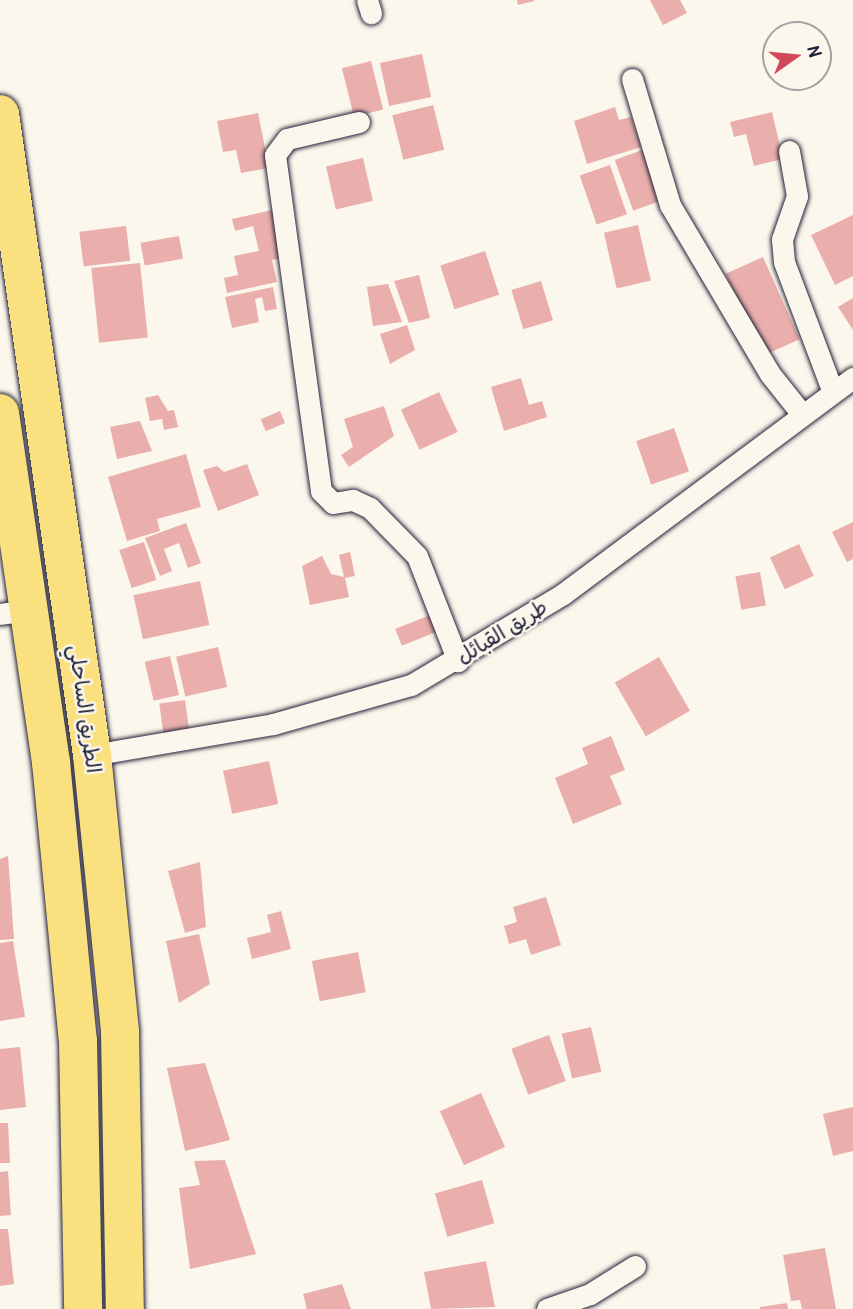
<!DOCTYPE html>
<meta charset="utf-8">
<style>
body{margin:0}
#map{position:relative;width:853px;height:1309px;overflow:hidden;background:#fbf7ec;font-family:"Patrick Hand","Playpen Sans Arabic",sans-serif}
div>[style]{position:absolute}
.building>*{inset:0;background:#eaafac;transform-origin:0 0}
.roads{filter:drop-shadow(0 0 2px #22223b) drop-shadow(0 0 2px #22223b)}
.street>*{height:21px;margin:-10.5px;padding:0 10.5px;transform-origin:10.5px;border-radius:10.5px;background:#fbf7ec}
.highway>*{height:38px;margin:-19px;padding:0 19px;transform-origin:19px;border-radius:19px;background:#fbe080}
span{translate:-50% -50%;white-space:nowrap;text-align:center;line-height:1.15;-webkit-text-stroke:5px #fbf7ec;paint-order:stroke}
.street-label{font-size:21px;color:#22223b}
.north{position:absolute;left:762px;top:21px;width:70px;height:70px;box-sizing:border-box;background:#fbf7ec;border:2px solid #a4a2a5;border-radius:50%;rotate:75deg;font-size:19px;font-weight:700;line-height:28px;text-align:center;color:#22223b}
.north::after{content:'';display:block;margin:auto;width:24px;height:32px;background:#d1495b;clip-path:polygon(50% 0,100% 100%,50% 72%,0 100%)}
</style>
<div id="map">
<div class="building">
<div style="clip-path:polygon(517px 0,534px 0,534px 1px,518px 5px)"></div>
<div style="clip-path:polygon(650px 0,680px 0,687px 13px,663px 25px)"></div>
<div style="left:422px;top:54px;width:44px;height:43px;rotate:78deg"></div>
<div style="left:371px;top:61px;width:50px;height:30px;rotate:76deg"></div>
<div style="left:433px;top:105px;width:46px;height:42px;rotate:76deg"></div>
<div style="clip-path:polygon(615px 107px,619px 120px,631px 117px,641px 147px,587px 164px,574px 121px)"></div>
<div style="clip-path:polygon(772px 112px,783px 159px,754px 166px,746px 134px,734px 137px,730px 122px)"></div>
<div style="clip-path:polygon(258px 113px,269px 168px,241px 173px,236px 150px,223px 152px,217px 121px)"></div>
<div style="left:642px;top:150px;width:54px;height:29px;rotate:70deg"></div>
<div style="left:363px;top:158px;width:44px;height:38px;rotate:77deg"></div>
<div style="left:610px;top:165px;width:52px;height:32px;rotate:71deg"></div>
<div style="clip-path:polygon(277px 209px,288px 257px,272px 260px,277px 282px,227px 293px,224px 278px,238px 275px,234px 256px,259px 251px,253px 226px,235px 231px,232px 219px)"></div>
<div style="clip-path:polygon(853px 215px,853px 276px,835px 285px,811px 235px)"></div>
<div style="left:638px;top:225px;width:57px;height:35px;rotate:77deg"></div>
<div style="left:126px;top:226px;width:35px;height:47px;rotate:83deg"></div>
<div style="left:179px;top:236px;width:23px;height:39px;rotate:80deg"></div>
<div style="left:485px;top:251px;width:46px;height:47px;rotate:72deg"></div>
<div style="left:763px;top:257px;width:90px;height:41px;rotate:66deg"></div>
<div style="left:140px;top:263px;width:75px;height:49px;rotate:84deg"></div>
<div style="clip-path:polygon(419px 275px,430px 318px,409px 323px,394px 281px)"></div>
<div style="left:541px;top:281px;width:41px;height:31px;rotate:73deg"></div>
<div style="clip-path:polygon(388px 284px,402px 322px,373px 326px,367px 287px)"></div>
<div style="clip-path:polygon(273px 287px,277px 309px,265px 311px,262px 297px,255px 299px,259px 322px,232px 328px,225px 297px)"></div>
<div style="clip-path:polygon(853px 298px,853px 330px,838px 307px)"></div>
<div style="clip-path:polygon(407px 325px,415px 350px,390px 364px,380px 334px)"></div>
<div style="clip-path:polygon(521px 378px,529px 405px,542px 401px,547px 417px,504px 431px,491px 387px)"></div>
<div style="left:439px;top:392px;width:44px;height:42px;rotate:65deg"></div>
<div style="clip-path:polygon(158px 395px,168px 411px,174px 410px,178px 427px,164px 430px,162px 419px,150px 421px,145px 398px)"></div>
<div style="clip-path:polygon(384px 406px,394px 436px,349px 467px,341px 455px,353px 447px,344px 419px)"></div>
<div style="left:280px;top:411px;width:13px;height:21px;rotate:67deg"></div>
<div style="clip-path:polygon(140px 421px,152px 451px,117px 459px,110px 427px)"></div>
<div style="left:674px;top:428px;width:46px;height:40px;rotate:71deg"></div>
<div style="clip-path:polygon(186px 454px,201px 507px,157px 519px,160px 531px,127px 541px,108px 477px)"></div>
<div style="clip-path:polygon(247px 464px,259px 495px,218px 511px,203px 470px,217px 466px,224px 472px)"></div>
<div style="clip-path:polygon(853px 522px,853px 559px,847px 562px,832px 532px)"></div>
<div style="clip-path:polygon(186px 523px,201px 563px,188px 568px,179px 543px,164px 549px,172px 571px,160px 576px,145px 538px)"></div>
<div style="left:144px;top:542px;width:40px;height:26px;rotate:72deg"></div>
<div style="left:799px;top:544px;width:35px;height:32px;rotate:65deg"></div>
<div style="clip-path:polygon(350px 552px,355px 576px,345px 578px,349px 597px,310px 605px,302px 566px,322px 556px,331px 574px,344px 577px,339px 555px)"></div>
<div style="left:760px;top:572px;width:34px;height:25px;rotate:80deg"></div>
<div style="left:200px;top:581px;width:45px;height:68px;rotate:78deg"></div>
<div style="left:435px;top:613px;width:18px;height:43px;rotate:68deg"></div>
<div style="left:218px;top:647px;width:41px;height:43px;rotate:77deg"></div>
<div style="left:170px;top:656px;width:40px;height:26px;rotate:77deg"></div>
<div style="left:659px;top:657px;width:62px;height:51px;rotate:60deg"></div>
<div style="left:185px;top:700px;width:36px;height:26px;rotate:82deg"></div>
<div style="clip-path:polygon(611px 736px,625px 770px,610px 776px,622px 804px,573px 824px,555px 778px,588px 764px,582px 748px)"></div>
<div style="left:269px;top:761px;width:44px;height:47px;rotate:78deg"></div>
<div style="clip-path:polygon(8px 856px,14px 939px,0 940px,0 859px)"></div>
<div style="clip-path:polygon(200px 862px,206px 927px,185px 933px,168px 871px)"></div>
<div style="clip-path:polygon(546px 897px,561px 945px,531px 955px,526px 939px,509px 944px,504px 926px,517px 922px,513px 907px)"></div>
<div style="clip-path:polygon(281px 911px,291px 949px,252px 959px,247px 938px,271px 932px,267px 915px)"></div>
<div style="clip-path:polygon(199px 934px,210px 984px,179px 1003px,166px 941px)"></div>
<div style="clip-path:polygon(13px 941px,25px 1017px,0 1021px,0 943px)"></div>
<div style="left:358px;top:952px;width:41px;height:47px;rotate:79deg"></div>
<div style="left:591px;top:1027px;width:46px;height:30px;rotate:77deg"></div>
<div style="left:549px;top:1035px;width:49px;height:40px;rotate:70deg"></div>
<div style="clip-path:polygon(20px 1047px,26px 1107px,0 1110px,0 1049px)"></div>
<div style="clip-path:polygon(205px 1063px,230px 1140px,185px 1151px,167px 1068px)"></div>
<div style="left:481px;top:1093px;width:59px;height:45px;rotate:66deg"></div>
<div style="clip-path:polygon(853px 1107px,853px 1151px,833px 1156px,823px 1114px)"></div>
<div style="clip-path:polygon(0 1123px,8px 1123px,10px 1163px,0 1163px)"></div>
<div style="clip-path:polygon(225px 1160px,256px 1254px,190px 1269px,179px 1188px,200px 1185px,194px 1161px)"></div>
<div style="clip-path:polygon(8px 1171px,11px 1215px,0 1216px,0 1172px)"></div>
<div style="left:482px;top:1180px;width:45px;height:49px;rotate:74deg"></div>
<div style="clip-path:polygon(0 1229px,8px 1229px,14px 1284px,0 1286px)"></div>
<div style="clip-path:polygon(825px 1248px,836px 1309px,802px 1309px,800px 1300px,791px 1301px,783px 1255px)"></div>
<div style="clip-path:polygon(486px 1261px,495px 1307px,431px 1309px,424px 1272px)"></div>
<div style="clip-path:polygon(342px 1284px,351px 1309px,307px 1309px,303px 1294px)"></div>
<div style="clip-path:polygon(787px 1303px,788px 1309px,760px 1309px,760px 1307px)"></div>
</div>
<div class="roads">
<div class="street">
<div style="left:367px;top:0;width:14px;rotate:73deg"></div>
<div style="left:632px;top:79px;width:132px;rotate:73.2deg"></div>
<div style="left:670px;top:205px;width:196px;rotate:59.4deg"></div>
<div style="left:770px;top:374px;width:50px;rotate:51.5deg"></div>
<div style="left:359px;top:122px;width:74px;rotate:166.7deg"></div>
<div style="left:287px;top:139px;width:20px;rotate:127deg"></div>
<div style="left:275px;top:155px;width:339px;rotate:82.2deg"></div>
<div style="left:321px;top:491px;width:17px;rotate:45deg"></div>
<div style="left:333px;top:503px;width:20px;rotate:-9deg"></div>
<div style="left:353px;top:500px;width:19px;rotate:25deg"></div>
<div style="left:370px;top:508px;width:67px;rotate:45.6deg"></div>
<div style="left:417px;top:556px;width:113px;rotate:68.7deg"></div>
<div style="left:789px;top:151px;width:46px;rotate:79.9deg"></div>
<div style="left:797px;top:196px;width:46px;rotate:109.2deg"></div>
<div style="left:782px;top:239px;width:23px;rotate:85deg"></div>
<div style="left:784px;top:262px;width:137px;rotate:69.4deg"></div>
<div style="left:0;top:614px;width:29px;rotate:-8deg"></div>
<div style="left:92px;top:755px;width:184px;rotate:-9.7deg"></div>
<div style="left:273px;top:724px;width:143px;rotate:-15.8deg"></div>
<div style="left:411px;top:685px;width:177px;rotate:-30.9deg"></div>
<div style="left:563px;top:594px;width:362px;rotate:-36.7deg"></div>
<div style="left:547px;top:1309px;width:46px;rotate:-19.2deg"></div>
<div style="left:590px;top:1294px;width:53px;rotate:-31.9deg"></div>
</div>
<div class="highway">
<div style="left:0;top:114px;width:648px;rotate:81.83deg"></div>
<div style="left:92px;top:755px;width:279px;rotate:84.2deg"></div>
<div style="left:120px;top:1033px;width:276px;rotate:89deg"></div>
<div style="left:0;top:413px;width:353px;rotate:81.7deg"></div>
<div style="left:51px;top:762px;width:279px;rotate:84.5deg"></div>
<div style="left:78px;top:1040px;width:269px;rotate:88.9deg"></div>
</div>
</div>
<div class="street-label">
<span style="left:502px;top:632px;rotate:-32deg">طريق القبائل</span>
<span style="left:85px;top:709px;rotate:82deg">الطريق الساحلي</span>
</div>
<div class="north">N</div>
</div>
